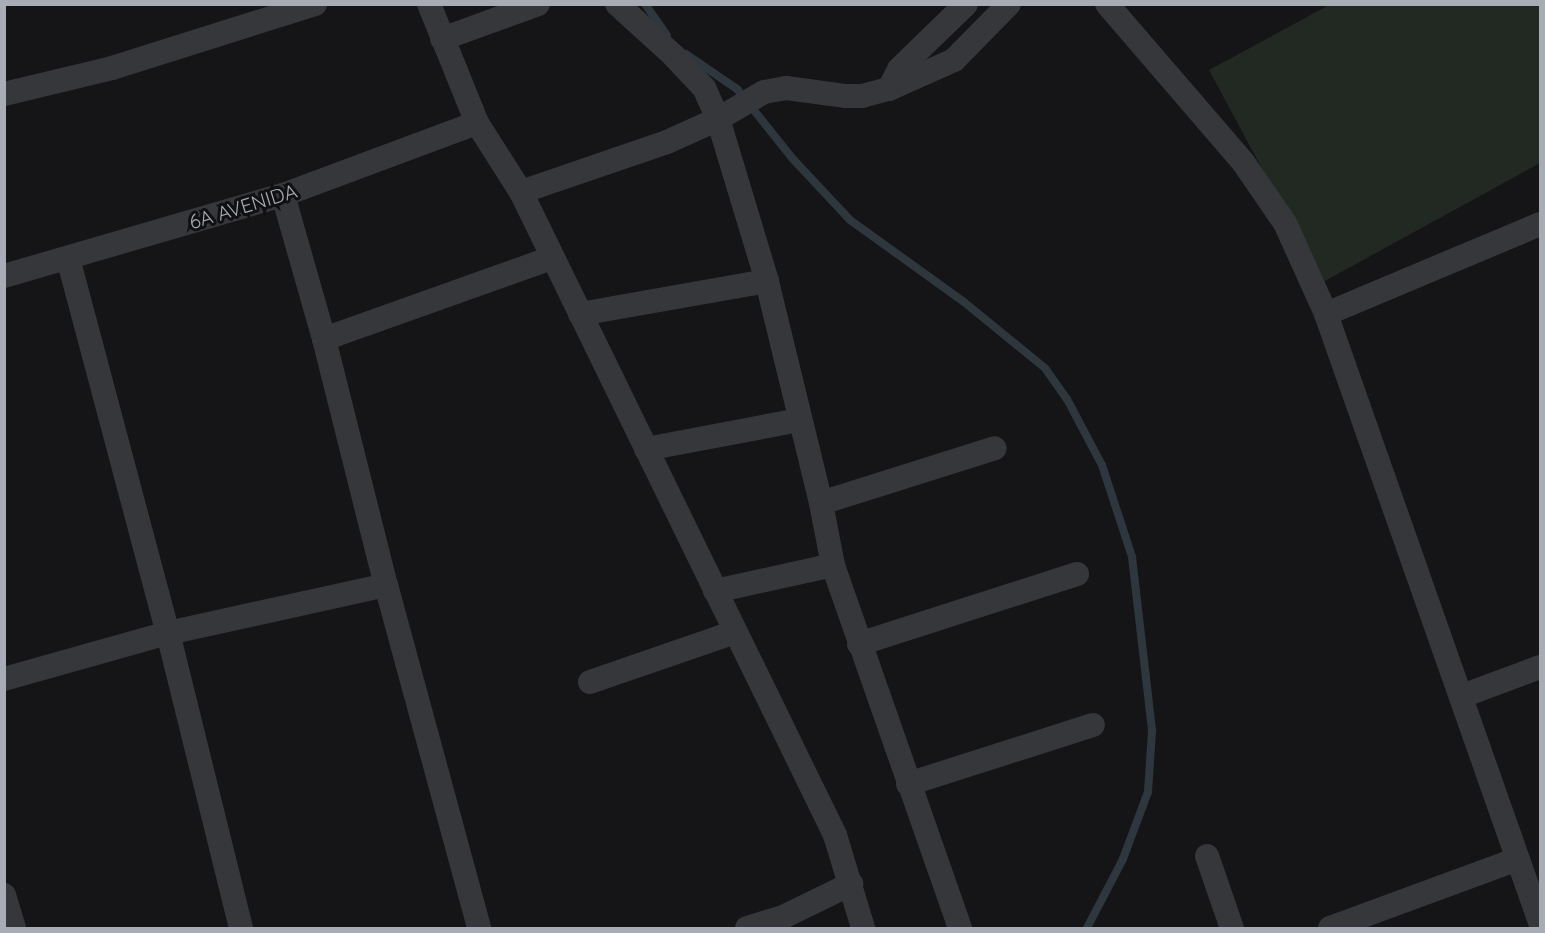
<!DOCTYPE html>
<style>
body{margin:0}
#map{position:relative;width:1545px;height:933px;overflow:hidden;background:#151517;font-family:Quicksand,sans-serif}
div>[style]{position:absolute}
.green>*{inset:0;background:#222923}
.stream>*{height:8px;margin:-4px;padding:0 4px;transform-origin:4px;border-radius:4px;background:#2f373e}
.street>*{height:24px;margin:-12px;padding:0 12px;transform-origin:12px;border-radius:12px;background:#36373b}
span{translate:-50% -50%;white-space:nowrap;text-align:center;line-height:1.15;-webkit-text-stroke:6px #101012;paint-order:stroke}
.street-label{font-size:20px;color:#a8acb5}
.frame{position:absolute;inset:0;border:6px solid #a8acb5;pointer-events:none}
</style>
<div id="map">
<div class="green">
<div style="clip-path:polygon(1329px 5px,1540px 5px,1540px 163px,1323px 282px,1209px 70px)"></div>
</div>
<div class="stream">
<div style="left:645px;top:4px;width:38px;rotate:55deg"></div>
<div style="left:686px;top:54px;width:62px;rotate:34.5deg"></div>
<div style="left:737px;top:89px;width:88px;rotate:51.4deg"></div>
<div style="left:792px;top:158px;width:85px;rotate:46.9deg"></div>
<div style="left:850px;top:220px;width:140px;rotate:35.7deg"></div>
<div style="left:964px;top:302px;width:104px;rotate:39.2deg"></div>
<div style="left:1045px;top:368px;width:38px;rotate:55deg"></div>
<div style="left:1067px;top:399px;width:75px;rotate:62.1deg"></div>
<div style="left:1102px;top:465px;width:97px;rotate:71.9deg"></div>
<div style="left:1132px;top:557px;width:175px;rotate:83.4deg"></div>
<div style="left:1152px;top:731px;width:61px;rotate:93.8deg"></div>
<div style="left:1148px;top:792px;width:72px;rotate:110.5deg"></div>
<div style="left:1123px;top:859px;width:78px;rotate:117.6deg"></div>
</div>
<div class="street">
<div style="left:429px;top:4px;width:128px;rotate:68deg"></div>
<div style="left:477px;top:123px;width:82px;rotate:57.5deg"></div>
<div style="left:521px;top:192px;width:716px;rotate:63.97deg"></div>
<div style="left:835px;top:835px;width:97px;rotate:73.2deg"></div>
<div style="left:1107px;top:4px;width:208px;rotate:49.3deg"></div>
<div style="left:1243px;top:162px;width:74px;rotate:55.5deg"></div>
<div style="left:1285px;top:223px;width:100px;rotate:65.7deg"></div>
<div style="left:1326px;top:314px;width:645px;rotate:70.61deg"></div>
<div style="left:442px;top:39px;width:102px;rotate:-20deg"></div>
<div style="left:889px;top:89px;width:22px;rotate:-63deg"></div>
<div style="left:899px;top:69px;width:93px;rotate:-44.1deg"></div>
<div style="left:4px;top:94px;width:111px;rotate:-13.5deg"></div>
<div style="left:112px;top:68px;width:213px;rotate:-17.5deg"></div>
<div style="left:521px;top:192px;width:154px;rotate:-18.9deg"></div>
<div style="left:667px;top:142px;width:56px;rotate:-24.3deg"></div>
<div style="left:718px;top:119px;width:34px;rotate:-114deg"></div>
<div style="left:704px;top:88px;width:44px;rotate:-133.2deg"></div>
<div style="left:674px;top:56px;width:77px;rotate:-137.6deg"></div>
<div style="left:283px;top:195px;width:150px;rotate:74.1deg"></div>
<div style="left:324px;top:339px;width:254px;rotate:75.9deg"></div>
<div style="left:386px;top:585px;width:355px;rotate:74.8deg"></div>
<div style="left:68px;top:258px;width:388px;rotate:75.1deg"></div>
<div style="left:168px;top:633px;width:304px;rotate:76.1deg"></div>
<div style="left:4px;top:276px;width:291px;rotate:-16.2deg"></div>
<div style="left:283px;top:195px;width:207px;rotate:-20.4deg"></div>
<div style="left:580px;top:314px;width:190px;rotate:-10deg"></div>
<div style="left:1326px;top:314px;width:232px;rotate:-22.8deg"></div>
<div style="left:324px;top:339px;width:241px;rotate:-19.6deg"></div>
<div style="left:646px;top:449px;width:156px;rotate:-10.7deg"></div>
<div style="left:821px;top:503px;width:182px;rotate:-17.5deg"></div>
<div style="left:715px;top:591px;width:121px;rotate:-12.4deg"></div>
<div style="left:859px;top:644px;width:229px;rotate:-17.8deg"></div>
<div style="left:4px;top:679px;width:170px;rotate:-15.7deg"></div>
<div style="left:168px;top:633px;width:223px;rotate:-12.4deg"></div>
<div style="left:590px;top:682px;width:153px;rotate:-19deg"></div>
<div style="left:1462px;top:696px;width:83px;rotate:-20.4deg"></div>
<div style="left:908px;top:784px;width:194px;rotate:-17.7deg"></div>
<div style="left:1207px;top:856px;width:76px;rotate:70.9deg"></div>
<div style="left:4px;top:895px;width:34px;rotate:73deg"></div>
<div style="left:747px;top:928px;width:38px;rotate:-17deg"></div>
<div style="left:783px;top:917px;width:76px;rotate:-25.9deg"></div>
<div style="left:960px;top:928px;width:385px;rotate:-109.3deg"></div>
<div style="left:833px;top:565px;width:63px;rotate:-101deg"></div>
<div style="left:821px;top:503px;width:228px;rotate:-103.7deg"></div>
<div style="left:767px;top:281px;width:169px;rotate:-106.8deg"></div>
<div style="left:718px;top:119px;width:53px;rotate:-30.4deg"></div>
<div style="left:764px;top:92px;width:22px;rotate:-10deg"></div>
<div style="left:786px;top:88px;width:61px;rotate:7.6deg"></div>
<div style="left:846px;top:96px;width:16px"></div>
<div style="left:862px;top:96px;width:28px;rotate:-15deg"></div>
<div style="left:889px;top:89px;width:71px;rotate:-24deg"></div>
<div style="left:954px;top:60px;width:78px;rotate:-45.5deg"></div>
<div style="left:1330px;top:928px;width:200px;rotate:-20.2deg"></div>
</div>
<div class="street-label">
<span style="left:243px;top:206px;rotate:-17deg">6A AVENIDA</span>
</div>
<div class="frame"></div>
</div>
